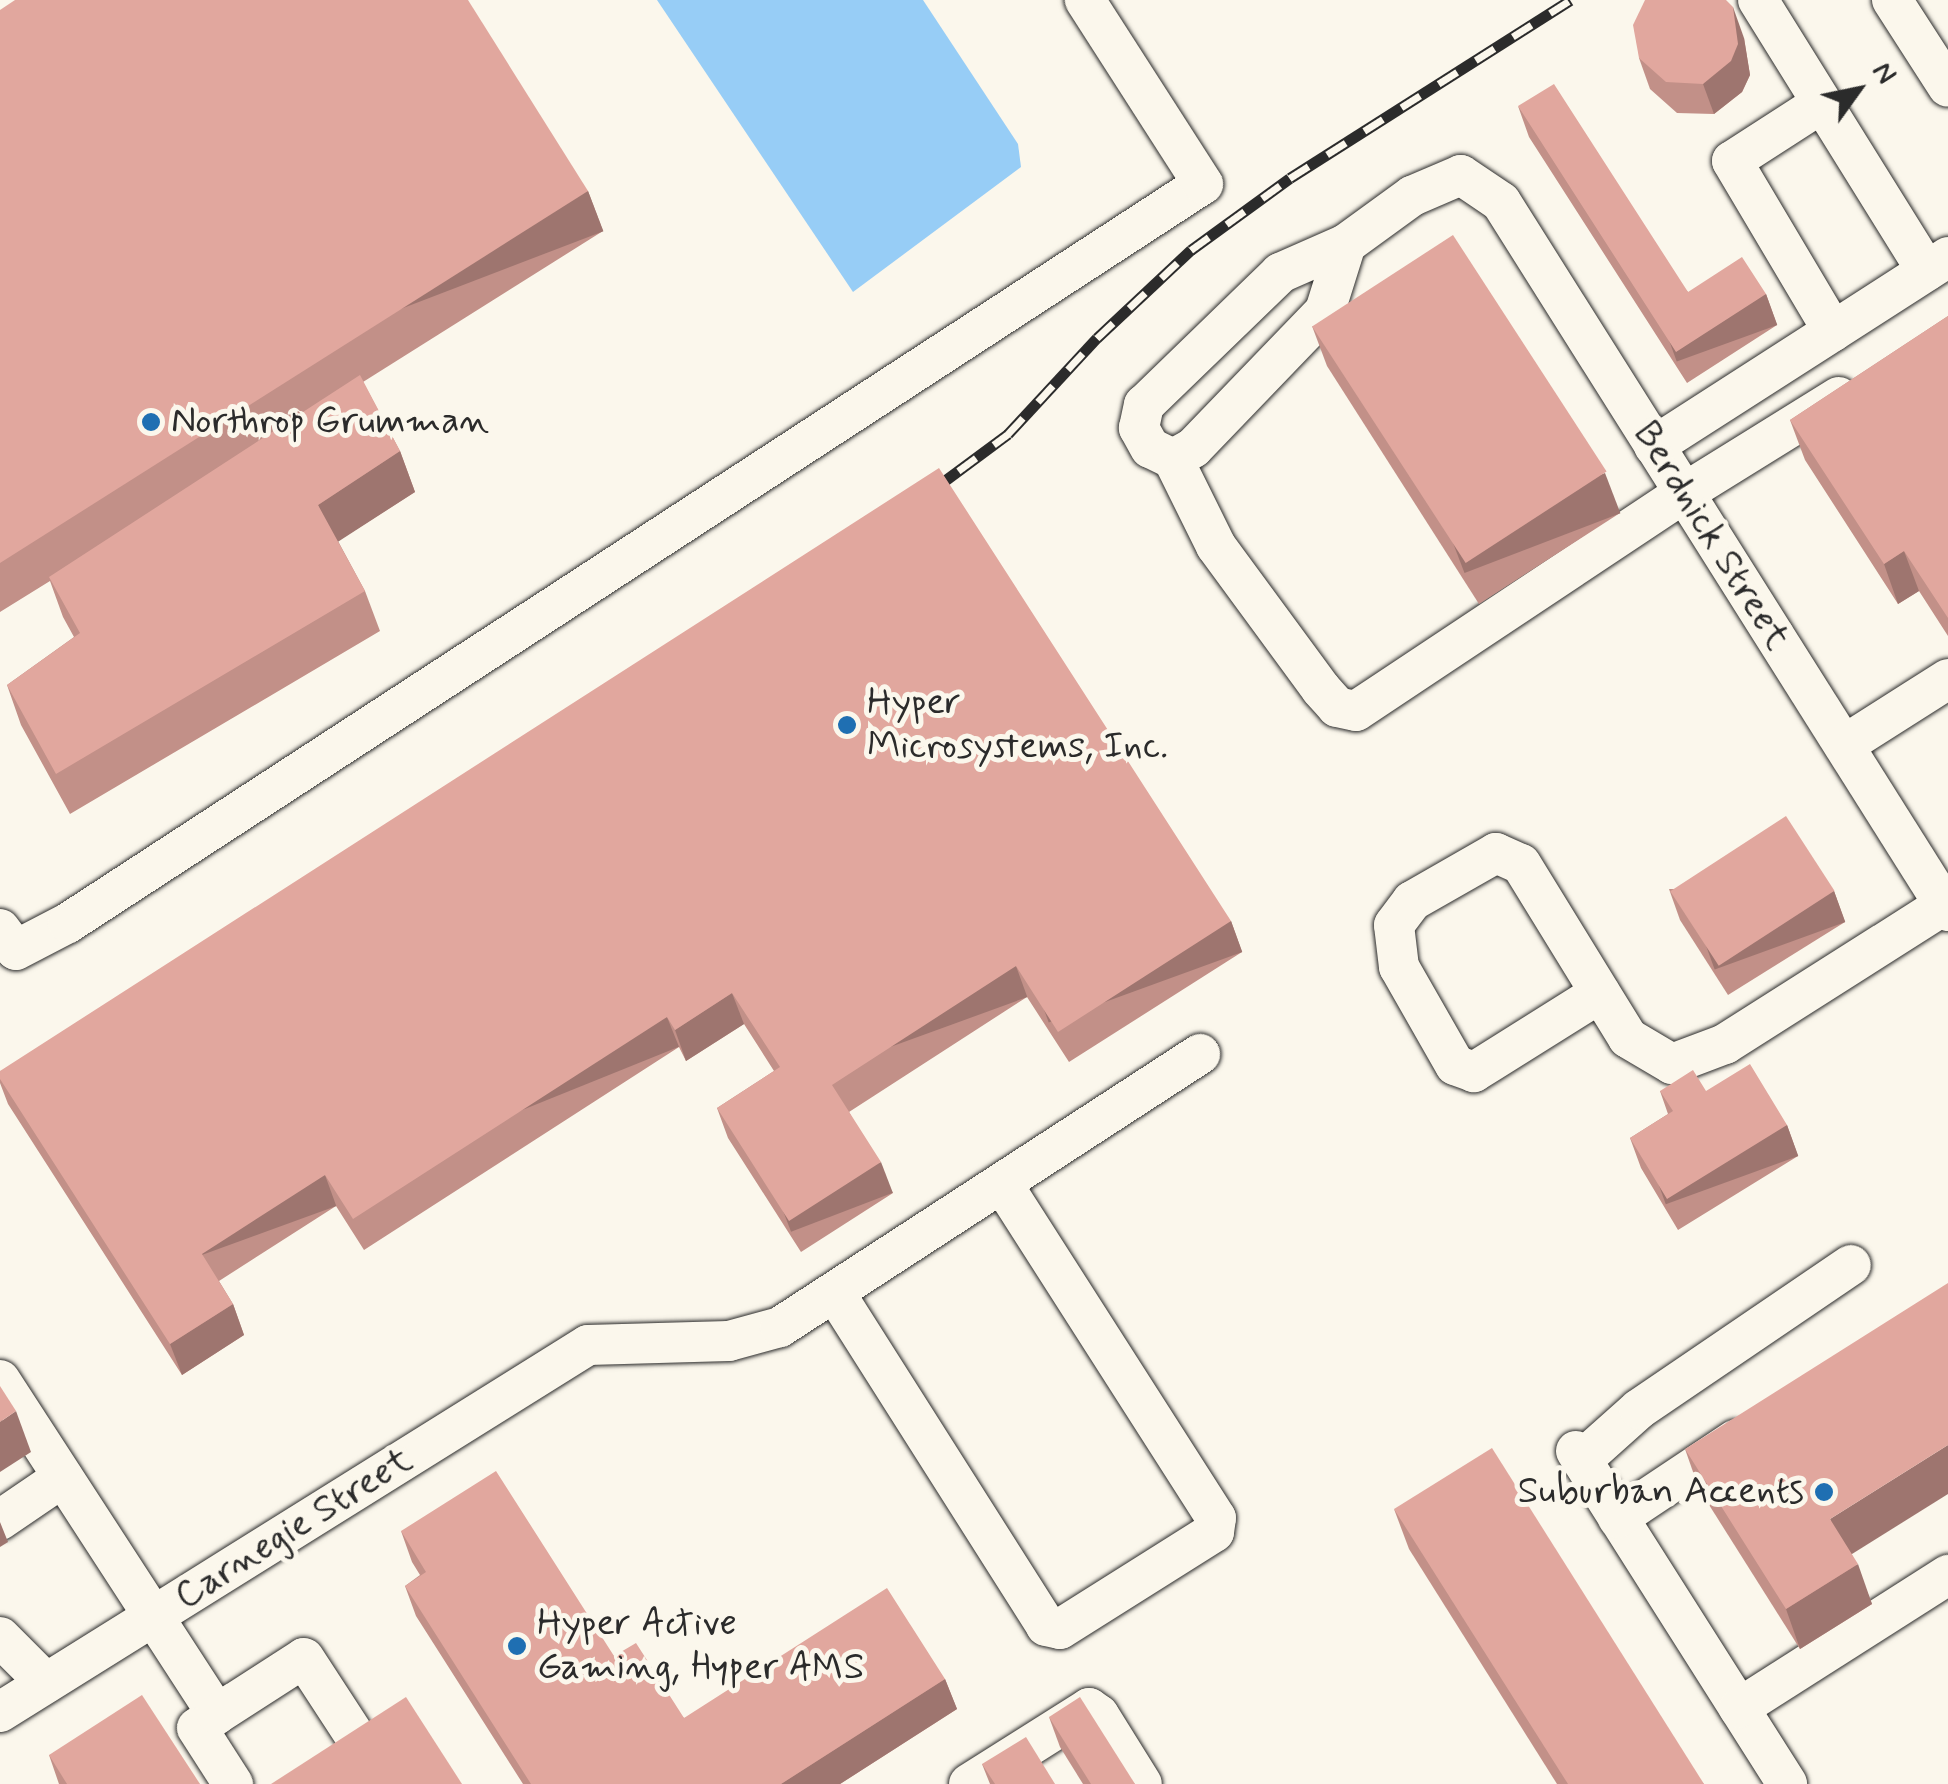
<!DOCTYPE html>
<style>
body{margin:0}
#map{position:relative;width:1948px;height:1784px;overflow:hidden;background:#fbf7ec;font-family:Mynerve,sans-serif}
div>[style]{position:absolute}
.water>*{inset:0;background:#97cdf6}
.roads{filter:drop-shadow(0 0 2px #2b2b2b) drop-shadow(0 0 2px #2b2b2b)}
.minor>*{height:40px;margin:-20px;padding:0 20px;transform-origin:20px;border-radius:20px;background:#fbf7ec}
.rail>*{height:11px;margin-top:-5.5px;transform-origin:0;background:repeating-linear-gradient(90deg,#fbf7ec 0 22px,#2b2b2b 0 44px);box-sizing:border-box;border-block:2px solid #2b2b2b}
.wall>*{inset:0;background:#c29088}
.shaded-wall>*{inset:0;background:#9e756f;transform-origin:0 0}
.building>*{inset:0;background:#e1a79e;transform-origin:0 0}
.dots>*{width:28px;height:28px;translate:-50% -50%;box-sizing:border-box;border:5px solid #fbf7ec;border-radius:50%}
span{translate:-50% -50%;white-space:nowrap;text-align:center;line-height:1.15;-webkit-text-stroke:10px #fbf7ec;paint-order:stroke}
.poi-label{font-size:38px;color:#2b2b2b}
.left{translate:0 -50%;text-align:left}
.right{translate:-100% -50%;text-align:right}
.street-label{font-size:38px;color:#2b2b2b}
.north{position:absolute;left:1808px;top:40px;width:100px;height:100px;-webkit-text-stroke:8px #fbf7ec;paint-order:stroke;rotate:57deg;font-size:28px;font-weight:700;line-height:40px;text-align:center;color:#2b2b2b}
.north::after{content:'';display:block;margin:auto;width:35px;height:45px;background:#2b2b2b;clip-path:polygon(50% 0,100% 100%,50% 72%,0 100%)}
</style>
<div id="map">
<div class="water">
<div style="clip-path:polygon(657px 0,923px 0,1018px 144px,1021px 167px,853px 292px)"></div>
</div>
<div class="roads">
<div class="minor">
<div style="left:1758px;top:0;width:319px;rotate:58.1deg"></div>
<div style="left:1892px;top:0;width:103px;rotate:57.2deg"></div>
<div style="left:1822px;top:103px;width:107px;rotate:147.2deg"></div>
<div style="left:1732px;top:161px;width:198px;rotate:59.3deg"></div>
<div style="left:1346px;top:244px;width:70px;rotate:107.4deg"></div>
<div style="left:1325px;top:311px;width:190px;rotate:133.9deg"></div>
<div style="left:1193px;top:448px;width:23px;rotate:151deg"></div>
<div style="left:1173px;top:459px;width:25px;rotate:-154deg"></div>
<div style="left:1150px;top:448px;width:23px;rotate:-119deg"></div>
<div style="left:1139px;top:428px;width:24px;rotate:-78deg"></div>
<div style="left:1144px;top:405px;width:190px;rotate:-44.1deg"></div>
<div style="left:1280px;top:273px;width:72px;rotate:-23.7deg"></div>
<div style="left:1346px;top:244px;width:82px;rotate:-36deg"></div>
<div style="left:1412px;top:196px;width:53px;rotate:-23.2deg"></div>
<div style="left:1461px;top:175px;width:48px;rotate:34deg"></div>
<div style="left:1501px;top:202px;width:838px;rotate:57.77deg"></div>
<div style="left:1654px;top:446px;width:350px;rotate:-32.7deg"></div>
<div style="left:1173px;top:459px;width:97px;rotate:63.7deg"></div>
<div style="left:1216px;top:546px;width:177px;rotate:53.7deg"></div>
<div style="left:1321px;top:689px;width:24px;rotate:48deg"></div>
<div style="left:1337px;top:707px;width:19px;rotate:12deg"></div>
<div style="left:1356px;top:711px;width:394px;rotate:-33.6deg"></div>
<div style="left:1684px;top:493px;width:182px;rotate:-31.8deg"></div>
<div style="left:1844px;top:745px;width:123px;rotate:-32.4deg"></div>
<div style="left:0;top:929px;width:26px;rotate:53deg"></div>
<div style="left:16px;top:950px;width:59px;rotate:-27.4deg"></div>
<div style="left:68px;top:923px;width:1354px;rotate:-33.07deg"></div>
<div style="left:1203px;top:184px;width:219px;rotate:-122.7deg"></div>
<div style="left:1600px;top:993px;width:149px;rotate:147.9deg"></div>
<div style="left:1474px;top:1072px;width:20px;rotate:-160deg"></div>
<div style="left:1455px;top:1065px;width:113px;rotate:-119.7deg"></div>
<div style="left:1399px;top:967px;width:42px;rotate:-96.8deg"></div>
<div style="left:1394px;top:925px;width:30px;rotate:-53deg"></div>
<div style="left:1412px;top:901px;width:97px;rotate:-29.7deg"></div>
<div style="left:1496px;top:853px;width:27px;rotate:24deg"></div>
<div style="left:1521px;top:864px;width:204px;rotate:58.4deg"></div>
<div style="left:1628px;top:1038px;width:51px;rotate:30.6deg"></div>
<div style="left:1672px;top:1064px;width:57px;rotate:-20.7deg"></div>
<div style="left:1725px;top:1044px;width:259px;rotate:-32.4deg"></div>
<div style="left:835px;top:1293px;width:394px;rotate:57.6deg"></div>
<div style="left:1046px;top:1626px;width:14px;rotate:12deg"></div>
<div style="left:1060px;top:1629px;width:182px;rotate:-32.2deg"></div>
<div style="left:1214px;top:1532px;width:14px;rotate:-82deg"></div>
<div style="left:1216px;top:1518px;width:397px;rotate:-122.6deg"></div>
<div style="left:0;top:1380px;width:398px;rotate:57deg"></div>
<div style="left:217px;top:1714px;width:24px;rotate:145deg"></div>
<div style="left:197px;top:1728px;width:67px;rotate:57.3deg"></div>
<div style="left:1576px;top:1451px;width:394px;rotate:57.6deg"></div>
<div style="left:1582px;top:1460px;width:76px;rotate:-41.8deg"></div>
<div style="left:1639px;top:1409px;width:256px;rotate:-34.2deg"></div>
<div style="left:1618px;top:1518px;width:141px;rotate:-33.7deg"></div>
<div style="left:0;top:1520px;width:76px;rotate:-34.3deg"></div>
<div style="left:0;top:1637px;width:65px;rotate:45deg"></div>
<div style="left:1739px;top:1708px;width:248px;rotate:-32.5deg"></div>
<div style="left:0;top:1712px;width:693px;rotate:-31.97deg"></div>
<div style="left:588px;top:1345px;width:141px;rotate:-1.6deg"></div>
<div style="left:729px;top:1341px;width:53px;rotate:-15.4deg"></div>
<div style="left:780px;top:1327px;width:501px;rotate:-33.02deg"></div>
<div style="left:217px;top:1714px;width:103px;rotate:-32.8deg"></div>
<div style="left:304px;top:1658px;width:110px;rotate:56.9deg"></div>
<div style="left:969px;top:1784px;width:142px;rotate:-32.3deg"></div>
<div style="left:1089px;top:1708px;width:12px;rotate:35deg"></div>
<div style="left:1099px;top:1715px;width:81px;rotate:58.1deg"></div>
</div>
</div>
<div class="rail">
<div style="left:923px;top:497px;width:106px;rotate:-36.5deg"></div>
<div style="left:1008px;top:434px;width:131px;rotate:-47.2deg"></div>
<div style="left:1097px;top:338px;width:129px;rotate:-43.1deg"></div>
<div style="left:1191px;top:250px;width:122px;rotate:-36deg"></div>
<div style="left:1290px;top:178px;width:332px;rotate:-32.4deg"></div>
</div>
<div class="wall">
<div style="clip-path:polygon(0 10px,588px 191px,603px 231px,363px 382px,400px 451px,415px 492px,338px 541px,365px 591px,380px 631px,70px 814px,21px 725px,7px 685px,74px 637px,63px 617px,50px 581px,0 612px)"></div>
<div style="clip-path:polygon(1744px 38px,1750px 75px,1742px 92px,1714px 114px,1677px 113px,1650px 89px,1639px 58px)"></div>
<div style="clip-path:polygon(1518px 106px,1688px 292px,1766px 294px,1777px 325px,1687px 383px,1529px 137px)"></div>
<div style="clip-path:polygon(1948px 316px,1948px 636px,1919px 591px,1898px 604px,1805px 460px,1790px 420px)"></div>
<div style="clip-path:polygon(1312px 326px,1620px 513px,1479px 604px,1327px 366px)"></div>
<div style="clip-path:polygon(1669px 889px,1834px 891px,1845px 922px,1728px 995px,1680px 920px)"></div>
<div style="clip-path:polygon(1231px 921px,1242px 952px,1069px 1062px,1027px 997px,849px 1112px,893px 1193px,801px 1252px,728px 1138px,717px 1108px,774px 1071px,744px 1024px,686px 1061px,679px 1047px,364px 1250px,336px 1206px,219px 1281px,233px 1304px,244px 1335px,182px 1375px,8px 1104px,0 1083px,0 1071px)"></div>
<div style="clip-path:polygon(1660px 1091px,1706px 1091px,1787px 1125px,1798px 1156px,1678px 1230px,1641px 1168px,1630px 1138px,1668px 1114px)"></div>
<div style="clip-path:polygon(1685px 1449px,1852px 1555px,1872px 1604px,1800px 1649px,1699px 1489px)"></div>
<div style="clip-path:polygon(1394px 1509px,1704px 1784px,1557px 1784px,1409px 1549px)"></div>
<div style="clip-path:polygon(401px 1531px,614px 1656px,684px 1718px,945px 1679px,957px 1709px,840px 1784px,523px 1784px,416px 1616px,405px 1586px,420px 1575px,412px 1562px)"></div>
<div style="clip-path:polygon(1049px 1717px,1135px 1784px,1083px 1784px,1060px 1747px)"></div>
<div style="clip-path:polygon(49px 1755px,200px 1784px,59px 1784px)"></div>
<div style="clip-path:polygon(982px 1764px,1055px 1784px,990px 1784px)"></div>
</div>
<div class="shaded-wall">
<div style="clip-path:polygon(1733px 7px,1744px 38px,1750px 75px,1742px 92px,1714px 114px,1703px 84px)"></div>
<div style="left:588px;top:191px;width:43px;height:696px;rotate:69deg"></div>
<div style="left:1766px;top:294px;width:33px;height:107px;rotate:70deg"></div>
<div style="clip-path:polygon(400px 451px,415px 492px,333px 545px,318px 505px)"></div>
<div style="left:1605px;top:473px;width:43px;height:167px;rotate:69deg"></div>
<div style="clip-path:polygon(1904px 551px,1919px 591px,1898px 604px,1884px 564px)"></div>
<div style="left:1834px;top:891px;width:33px;height:139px;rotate:70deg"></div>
<div style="left:1231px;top:921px;width:33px;height:206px;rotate:70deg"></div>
<div style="left:1016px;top:966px;width:33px;height:219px;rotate:70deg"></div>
<div style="clip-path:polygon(732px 993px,744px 1024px,686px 1061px,675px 1030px)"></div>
<div style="left:667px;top:1017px;width:32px;height:373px;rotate:68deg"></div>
<div style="left:1787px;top:1125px;width:33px;height:141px;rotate:70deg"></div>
<div style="left:881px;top:1162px;width:33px;height:109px;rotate:69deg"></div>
<div style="left:325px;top:1175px;width:33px;height:146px;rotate:70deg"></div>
<div style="clip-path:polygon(233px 1304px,244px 1335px,182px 1375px,170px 1344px)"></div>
<div style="clip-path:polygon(16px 1411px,31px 1452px,0 1472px,0 1422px)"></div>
<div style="clip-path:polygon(1948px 1445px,1948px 1494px,1844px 1559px,1830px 1519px)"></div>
<div style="clip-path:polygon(0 1522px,8px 1542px,0 1547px)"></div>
<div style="clip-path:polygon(1858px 1564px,1872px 1604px,1800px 1649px,1786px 1609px)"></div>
<div style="clip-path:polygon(945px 1679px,957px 1709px,840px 1784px,781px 1784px)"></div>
</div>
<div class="building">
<div style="clip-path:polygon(15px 0,468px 0,588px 191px,0 563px,0 10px)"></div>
<div style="clip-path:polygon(1645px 0,1726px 0,1733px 7px,1738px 44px,1731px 61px,1703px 84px,1666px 82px,1639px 58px,1633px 25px)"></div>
<div style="clip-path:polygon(1554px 84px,1688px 292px,1742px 257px,1766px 294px,1676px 352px,1518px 106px)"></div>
<div style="left:1453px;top:235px;width:282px;height:168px;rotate:57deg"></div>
<div style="clip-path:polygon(1948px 316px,1948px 618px,1904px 551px,1884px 564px,1790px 420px)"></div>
<div style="clip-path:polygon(360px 375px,400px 451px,318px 505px,365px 591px,56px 774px,7px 685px,80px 633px,49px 577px)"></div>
<div style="clip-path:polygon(939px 468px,1231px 921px,1058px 1032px,1016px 966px,832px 1085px,881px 1162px,789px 1221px,717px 1108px,780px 1067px,732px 993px,675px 1030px,667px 1017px,353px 1219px,325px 1175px,202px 1254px,233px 1304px,170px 1344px,0 1079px,0 1071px)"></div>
<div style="left:1786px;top:816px;width:89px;height:138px;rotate:57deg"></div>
<div style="clip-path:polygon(1750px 1064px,1787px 1125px,1667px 1199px,1630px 1138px,1673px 1111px,1660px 1091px,1693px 1070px,1706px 1091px)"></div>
<div style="clip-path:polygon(1948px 1283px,1948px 1445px,1830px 1519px,1858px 1564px,1786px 1609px,1685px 1449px)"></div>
<div style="clip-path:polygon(0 1386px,16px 1411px,0 1422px)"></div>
<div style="clip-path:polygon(1492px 1448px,1704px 1784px,1568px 1784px,1394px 1509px)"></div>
<div style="clip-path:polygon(496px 1471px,614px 1656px,636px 1643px,684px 1718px,887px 1588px,945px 1679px,781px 1784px,531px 1784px,405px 1586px,426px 1572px,401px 1531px)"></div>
<div style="clip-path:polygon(142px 1695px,200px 1784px,67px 1784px,49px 1755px)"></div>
<div style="clip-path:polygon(406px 1697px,462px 1784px,271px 1784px)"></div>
<div style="clip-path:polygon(1080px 1697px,1135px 1784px,1091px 1784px,1049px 1717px)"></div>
<div style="clip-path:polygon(1026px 1737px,1055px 1784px,995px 1784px,982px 1764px)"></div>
</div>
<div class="dots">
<div style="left:151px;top:422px;background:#1f6fb2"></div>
<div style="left:847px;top:725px;background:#1f6fb2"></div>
<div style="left:1824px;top:1492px;background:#1f6fb2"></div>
<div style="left:517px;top:1646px;background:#1f6fb2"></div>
</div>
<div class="poi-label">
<span class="left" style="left:171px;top:422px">Northrop Grumman</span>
<span class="left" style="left:867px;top:725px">Hyper<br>Microsystems, Inc.</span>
<span class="right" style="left:1804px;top:1492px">Suburban Accents</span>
<span class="left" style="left:537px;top:1646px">Hyper Active<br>Gaming, Hyper AMS</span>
</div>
<div class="street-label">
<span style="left:1711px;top:536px;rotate:58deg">Berdnick Street</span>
<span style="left:294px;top:1529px;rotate:-32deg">Carnegie Street</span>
</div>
<div class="north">N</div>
</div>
